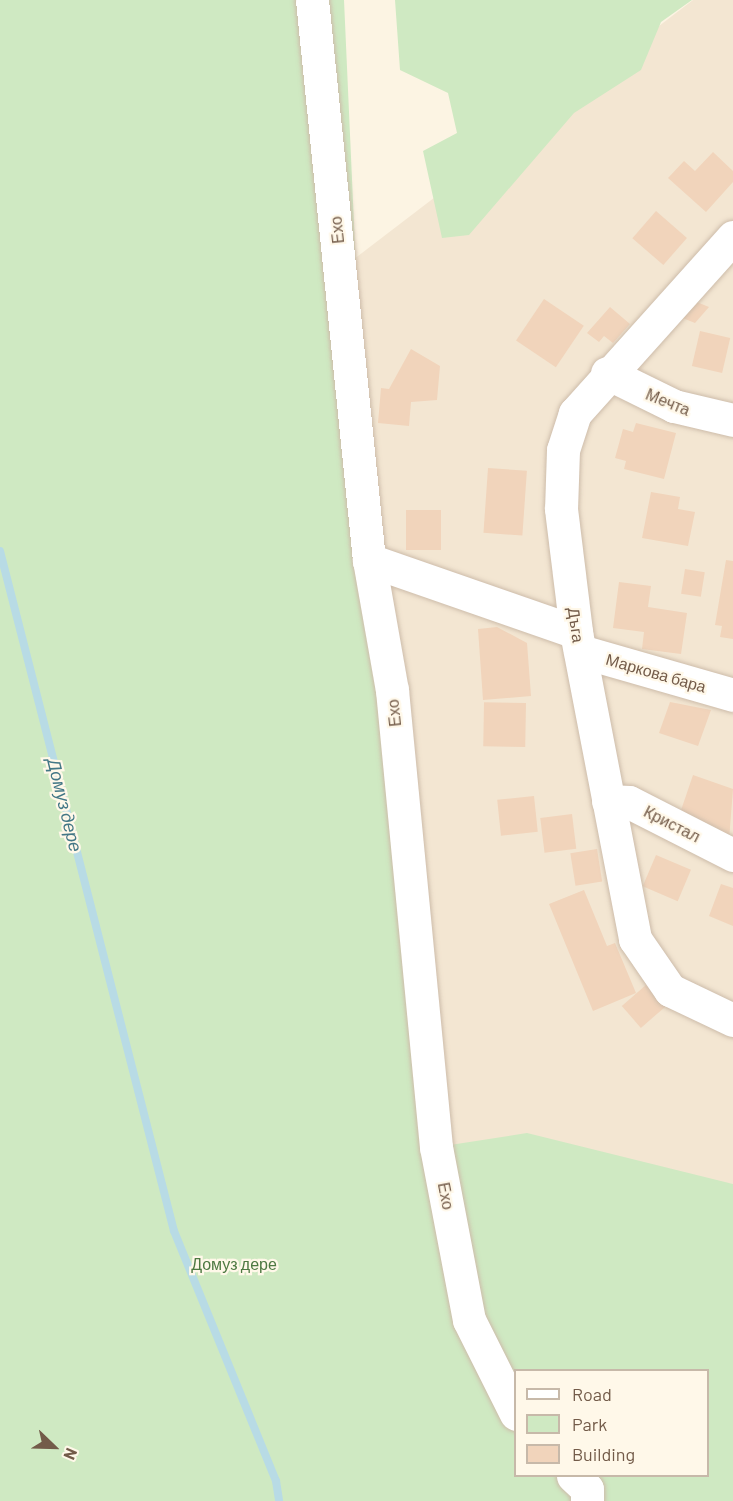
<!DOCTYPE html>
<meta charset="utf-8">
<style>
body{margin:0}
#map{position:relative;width:733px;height:1501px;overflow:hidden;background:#fcf4e3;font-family:Barlow,sans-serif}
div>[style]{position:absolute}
.residential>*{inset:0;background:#f3e6d2}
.green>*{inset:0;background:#cfe9c2}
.stream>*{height:8px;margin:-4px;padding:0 4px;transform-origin:4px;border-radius:4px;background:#b8dbe5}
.building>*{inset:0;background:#f1d4bb;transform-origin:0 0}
.roads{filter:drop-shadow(0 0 2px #cdbcaa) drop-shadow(0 0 2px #cdbcaa)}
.minor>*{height:33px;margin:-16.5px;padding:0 16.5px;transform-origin:16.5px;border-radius:16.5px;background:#fff}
span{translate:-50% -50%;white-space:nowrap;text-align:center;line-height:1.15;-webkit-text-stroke:4.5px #fff8e9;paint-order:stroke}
.street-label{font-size:16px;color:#735b49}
.park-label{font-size:16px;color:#4e7942}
.water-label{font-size:18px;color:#437786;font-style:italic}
.legend{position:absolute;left:514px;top:1369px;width:195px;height:108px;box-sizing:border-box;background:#fff8e9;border:2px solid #c7b9a9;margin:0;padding:8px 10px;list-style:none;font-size:18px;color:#735b49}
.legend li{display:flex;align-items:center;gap:12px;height:30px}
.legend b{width:30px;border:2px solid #c7b9a9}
.north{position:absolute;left:24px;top:1417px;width:60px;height:60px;-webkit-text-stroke:4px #fff8e9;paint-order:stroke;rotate:113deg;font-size:16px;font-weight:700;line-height:24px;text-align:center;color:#735b49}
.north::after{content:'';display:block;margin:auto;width:21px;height:27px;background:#735b49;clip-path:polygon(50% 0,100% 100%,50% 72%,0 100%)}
</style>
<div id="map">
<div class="residential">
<div style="clip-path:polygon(693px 0,733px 0,733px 1184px,436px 1147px,341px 269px)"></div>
</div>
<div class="green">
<div style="clip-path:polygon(evenodd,0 0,344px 0,369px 560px,437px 1147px,527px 1133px,733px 1184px,733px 1501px,0 1501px,0 0,516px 1370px,708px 1370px,708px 1476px,516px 1476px,516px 1370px)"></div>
<div style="clip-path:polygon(395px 0,692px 0,661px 22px,641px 70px,574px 113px,469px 235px,442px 238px,423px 151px,457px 133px,448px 93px,400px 70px)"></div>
</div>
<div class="stream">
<div style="left:0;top:551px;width:702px;rotate:75.65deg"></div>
<div style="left:174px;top:1231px;width:270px;rotate:67.8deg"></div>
<div style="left:276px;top:1481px;width:20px;rotate:81deg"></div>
</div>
<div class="building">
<div style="clip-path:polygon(713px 152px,733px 171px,733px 182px,706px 212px,668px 178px,684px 161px,695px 171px)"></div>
<div style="left:656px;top:211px;width:41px;height:36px;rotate:41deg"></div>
<div style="left:544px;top:299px;width:48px;height:50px;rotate:34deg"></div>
<div style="clip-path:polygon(689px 299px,709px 307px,695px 323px,675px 315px)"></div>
<div style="clip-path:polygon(610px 307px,630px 324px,613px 343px,604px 336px,599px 342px,587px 333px)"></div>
<div style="left:700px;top:331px;width:31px;height:36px;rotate:13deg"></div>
<div style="clip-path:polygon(411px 349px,440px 366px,437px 400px,411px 402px,409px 426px,378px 423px,381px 388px,389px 389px)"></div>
<div style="clip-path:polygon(636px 423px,676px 433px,664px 479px,624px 469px,626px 461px,615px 458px,623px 429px,633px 432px)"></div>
<div style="left:488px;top:468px;width:39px;height:65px;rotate:4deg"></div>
<div style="clip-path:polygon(651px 492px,680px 497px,678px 509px,695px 512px,688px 546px,642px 538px)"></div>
<div style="left:406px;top:510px;width:35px;height:40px"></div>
<div style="clip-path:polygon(726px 560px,733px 561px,733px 639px,720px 637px,722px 626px,715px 625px)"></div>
<div style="left:685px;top:569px;width:20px;height:25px;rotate:9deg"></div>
<div style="clip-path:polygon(619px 582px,651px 586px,648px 607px,687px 613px,681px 654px,642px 649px,644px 632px,613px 628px)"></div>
<div style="clip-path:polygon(497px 627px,527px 643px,531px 696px,483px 700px,478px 629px)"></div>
<div style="clip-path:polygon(670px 702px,711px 710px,698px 746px,659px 733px)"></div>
<div style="left:526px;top:703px;width:44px;height:42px;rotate:91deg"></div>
<div style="clip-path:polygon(693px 775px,733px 789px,729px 840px,677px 822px)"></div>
<div style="left:534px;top:796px;width:36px;height:37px;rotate:84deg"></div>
<div style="left:572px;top:814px;width:35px;height:32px;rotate:83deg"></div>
<div style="left:597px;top:849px;width:33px;height:27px;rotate:81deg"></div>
<div style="left:656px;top:855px;width:38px;height:34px;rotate:23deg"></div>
<div style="clip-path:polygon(721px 884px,733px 888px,733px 926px,709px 916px)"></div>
<div style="clip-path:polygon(584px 890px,607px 946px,615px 943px,636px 993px,593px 1011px,549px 904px)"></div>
<div style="left:646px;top:985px;width:29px;height:32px;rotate:49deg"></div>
</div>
<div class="roads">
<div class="minor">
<div style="left:312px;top:0;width:563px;rotate:84.19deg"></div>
<div style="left:369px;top:560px;width:132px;rotate:80deg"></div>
<div style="left:392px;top:690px;width:459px;rotate:84.5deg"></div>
<div style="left:436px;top:1147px;width:176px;rotate:79.2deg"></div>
<div style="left:469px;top:1320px;width:105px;rotate:63.4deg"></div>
<div style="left:733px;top:237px;width:237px;rotate:131.9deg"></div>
<div style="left:575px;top:413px;width:39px;rotate:108deg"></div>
<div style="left:563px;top:450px;width:59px;rotate:91.9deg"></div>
<div style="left:561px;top:509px;width:124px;rotate:83deg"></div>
<div style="left:576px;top:632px;width:313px;rotate:79.1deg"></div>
<div style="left:635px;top:939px;width:62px;rotate:55.5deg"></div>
<div style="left:670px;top:990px;width:70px;rotate:25.5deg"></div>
<div style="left:607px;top:373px;width:75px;rotate:26.2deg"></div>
<div style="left:674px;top:406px;width:61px;rotate:13.3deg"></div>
<div style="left:369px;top:560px;width:219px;rotate:19.2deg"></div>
<div style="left:580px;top:651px;width:159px;rotate:16deg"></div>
<div style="left:608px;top:801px;width:21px;rotate:3deg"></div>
<div style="left:629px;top:802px;width:117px;rotate:27deg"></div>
<div style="left:573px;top:1476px;width:19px;rotate:43deg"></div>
<div style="left:587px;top:1489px;width:12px;rotate:90deg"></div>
</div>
</div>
<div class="street-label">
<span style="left:337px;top:230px;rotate:-96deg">Ехо</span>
<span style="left:668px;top:402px;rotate:22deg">Мечта</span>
<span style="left:576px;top:625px;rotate:82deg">Дъга</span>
<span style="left:656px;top:673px;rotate:16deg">Маркова бара</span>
<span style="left:394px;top:713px;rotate:-96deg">Ехо</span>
<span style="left:672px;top:824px;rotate:27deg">Кристал</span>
<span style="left:446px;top:1196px;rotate:79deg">Ехо</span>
</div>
<div class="park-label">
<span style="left:234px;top:1264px">Домуз дере</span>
</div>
<div class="water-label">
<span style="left:65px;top:805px;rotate:76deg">Домуз дере</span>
</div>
<ul class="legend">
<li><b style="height:8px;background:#fff"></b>Road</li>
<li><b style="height:16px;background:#cfe9c2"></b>Park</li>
<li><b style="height:16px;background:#f1d4bb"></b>Building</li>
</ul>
<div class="north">N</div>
</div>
